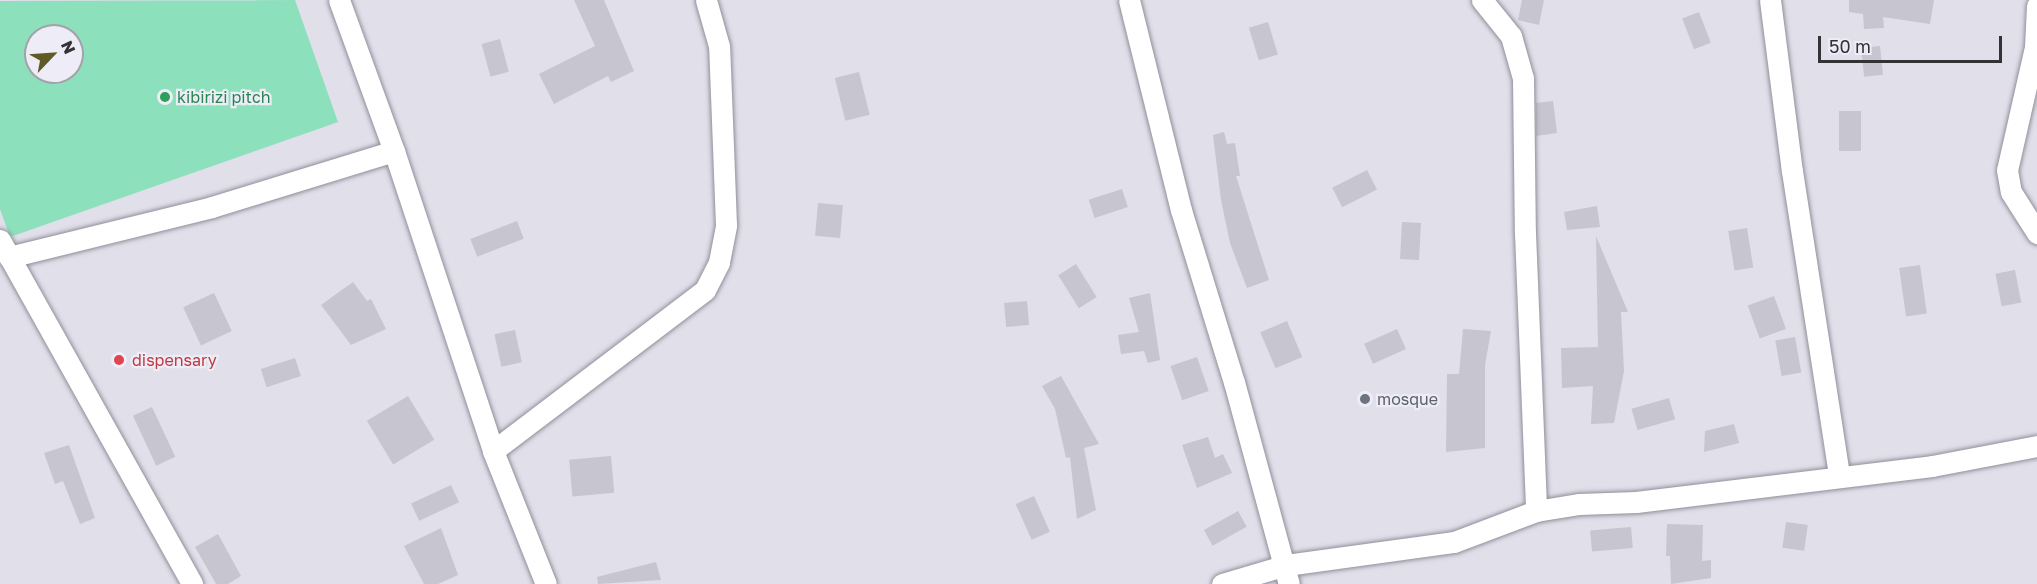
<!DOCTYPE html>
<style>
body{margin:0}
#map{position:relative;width:2037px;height:584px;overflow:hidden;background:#e0dfea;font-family:"Golos Text",sans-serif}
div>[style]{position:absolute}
.green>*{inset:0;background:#8ce1bc}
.building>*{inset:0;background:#c6c5d0;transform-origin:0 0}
.roads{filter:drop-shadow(0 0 2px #908f9a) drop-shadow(0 0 2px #908f9a)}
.street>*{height:21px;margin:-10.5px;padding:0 10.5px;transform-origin:10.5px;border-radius:10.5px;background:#fff}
.dots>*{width:16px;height:16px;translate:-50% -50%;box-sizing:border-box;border:3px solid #edecf7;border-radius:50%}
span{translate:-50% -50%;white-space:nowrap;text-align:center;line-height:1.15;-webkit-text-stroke:4.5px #edecf7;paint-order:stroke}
.leisure-label{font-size:16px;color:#27864d}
.left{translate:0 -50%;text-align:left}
.health-label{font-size:16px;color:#be3a42}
.worship-label{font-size:16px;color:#5b616d}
.north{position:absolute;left:24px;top:24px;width:60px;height:60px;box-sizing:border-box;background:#edecf7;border:2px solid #a3a2aa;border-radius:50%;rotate:65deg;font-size:16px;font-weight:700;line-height:24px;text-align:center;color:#333337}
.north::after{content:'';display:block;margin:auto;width:21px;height:27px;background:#5f5a26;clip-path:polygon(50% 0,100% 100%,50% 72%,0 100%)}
.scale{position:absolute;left:1818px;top:36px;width:184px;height:27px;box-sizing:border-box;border:3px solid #333337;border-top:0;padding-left:8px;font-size:18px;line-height:21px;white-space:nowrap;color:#333337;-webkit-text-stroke:4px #edecf7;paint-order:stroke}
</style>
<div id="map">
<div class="green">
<div style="clip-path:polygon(evenodd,295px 0,338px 122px,10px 237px,0 209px,0 1px,295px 0,36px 36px,72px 36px,72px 72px,36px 72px,36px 36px)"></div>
</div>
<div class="building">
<div style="clip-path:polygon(574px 0,604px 0,634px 71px,611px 82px,608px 76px,554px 104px,539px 74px,595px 46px)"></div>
<div style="clip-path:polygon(1522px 0,1544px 0,1539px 25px,1518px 20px)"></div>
<div style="clip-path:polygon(1849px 0,1934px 0,1930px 24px,1883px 17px,1884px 28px,1864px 29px,1863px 14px,1849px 12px)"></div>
<div style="left:1699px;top:12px;width:33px;height:18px;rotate:69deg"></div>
<div style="left:1268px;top:22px;width:34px;height:20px;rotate:73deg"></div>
<div style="left:500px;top:39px;width:34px;height:19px;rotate:75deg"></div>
<div style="left:1880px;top:46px;width:29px;height:19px;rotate:84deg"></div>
<div style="left:859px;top:72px;width:44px;height:25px;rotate:76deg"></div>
<div style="clip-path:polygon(1553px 101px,1557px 133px,1536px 136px,1536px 103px)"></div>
<div style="left:1839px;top:111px;width:22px;height:40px"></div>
<div style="clip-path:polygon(1224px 132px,1227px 144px,1235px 143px,1240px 176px,1236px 176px,1269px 280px,1247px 288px,1230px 243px,1221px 200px,1213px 135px)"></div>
<div style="left:1367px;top:170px;width:22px;height:39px;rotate:63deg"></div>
<div style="left:1122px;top:189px;width:19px;height:35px;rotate:72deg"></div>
<div style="left:818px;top:203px;width:25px;height:33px;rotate:5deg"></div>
<div style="clip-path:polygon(1597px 206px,1600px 227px,1567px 230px,1564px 212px)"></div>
<div style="left:517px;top:221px;width:19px;height:50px;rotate:69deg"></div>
<div style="left:1402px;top:222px;width:19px;height:37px;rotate:3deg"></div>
<div style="left:1747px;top:228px;width:40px;height:19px;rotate:81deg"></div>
<div style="clip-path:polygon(1596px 236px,1628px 312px,1621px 312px,1624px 371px,1614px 423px,1591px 424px,1593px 386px,1562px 388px,1561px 348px,1598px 347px)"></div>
<div style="left:1076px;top:264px;width:39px;height:21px;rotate:58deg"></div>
<div style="left:1920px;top:265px;width:49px;height:21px;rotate:82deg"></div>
<div style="left:2015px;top:270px;width:33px;height:20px;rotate:79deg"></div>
<div style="clip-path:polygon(353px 282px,367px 301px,371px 299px,386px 329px,351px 345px,321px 305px)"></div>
<div style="left:214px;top:293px;width:42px;height:34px;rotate:65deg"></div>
<div style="clip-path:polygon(1150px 293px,1160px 360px,1148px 363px,1144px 351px,1121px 354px,1118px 335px,1139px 332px,1129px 298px)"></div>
<div style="left:1774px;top:296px;width:35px;height:28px;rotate:70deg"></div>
<div style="left:1027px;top:301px;width:24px;height:23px;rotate:85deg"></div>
<div style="left:1287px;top:321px;width:39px;height:29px;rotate:67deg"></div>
<div style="left:1397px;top:329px;width:22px;height:36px;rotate:66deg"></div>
<div style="clip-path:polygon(1463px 329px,1491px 331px,1485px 365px,1485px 448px,1446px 452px,1447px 374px,1459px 374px)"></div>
<div style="left:515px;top:330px;width:33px;height:21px;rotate:78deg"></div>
<div style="left:1795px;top:337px;width:36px;height:20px;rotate:80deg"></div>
<div style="left:1197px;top:357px;width:36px;height:28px;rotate:71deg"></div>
<div style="left:295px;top:358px;width:19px;height:36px;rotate:72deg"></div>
<div style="clip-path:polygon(1061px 376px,1099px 444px,1084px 448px,1096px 510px,1077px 519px,1070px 457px,1066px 458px,1055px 409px,1042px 386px)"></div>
<div style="left:408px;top:396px;width:51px;height:48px;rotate:59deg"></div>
<div style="left:1669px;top:398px;width:22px;height:39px;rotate:74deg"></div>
<div style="left:152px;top:407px;width:55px;height:21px;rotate:65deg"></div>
<div style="clip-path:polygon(1734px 424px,1739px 443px,1704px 452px,1705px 431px)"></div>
<div style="clip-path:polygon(1208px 437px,1215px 458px,1223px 454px,1232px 473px,1197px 488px,1182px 445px)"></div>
<div style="clip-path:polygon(69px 445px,95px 518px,80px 524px,63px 481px,55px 484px,44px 453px)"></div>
<div style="left:611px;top:456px;width:37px;height:42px;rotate:85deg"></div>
<div style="left:451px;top:485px;width:19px;height:44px;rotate:65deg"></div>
<div style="left:1034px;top:496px;width:39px;height:20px;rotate:66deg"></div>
<div style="left:1238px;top:511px;width:18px;height:39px;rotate:61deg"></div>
<div style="left:1786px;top:522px;width:22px;height:26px;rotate:8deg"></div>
<div style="clip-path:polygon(1667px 524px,1703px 525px,1702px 561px,1711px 560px,1711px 578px,1671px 584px,1670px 556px,1666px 556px)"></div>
<div style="left:1631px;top:527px;width:21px;height:41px;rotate:85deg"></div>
<div style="clip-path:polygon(441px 528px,458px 575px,438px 584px,424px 584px,404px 546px)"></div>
<div style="clip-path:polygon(218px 534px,241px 576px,228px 584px,216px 584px,195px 547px)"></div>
<div style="clip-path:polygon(656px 562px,661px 580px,598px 584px,597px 577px)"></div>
</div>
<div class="roads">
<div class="street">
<div style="left:339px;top:0;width:161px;rotate:70deg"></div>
<div style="left:394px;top:151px;width:316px;rotate:71.7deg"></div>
<div style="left:493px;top:451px;width:143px;rotate:68.3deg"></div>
<div style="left:1129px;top:0;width:216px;rotate:76.1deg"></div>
<div style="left:1181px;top:210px;width:180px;rotate:72.9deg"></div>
<div style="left:1234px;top:382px;width:209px;rotate:74.8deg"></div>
<div style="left:1482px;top:0;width:46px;rotate:51.1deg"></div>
<div style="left:1511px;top:36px;width:44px;rotate:74.1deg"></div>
<div style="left:1523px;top:78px;width:155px;rotate:89.3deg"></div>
<div style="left:1525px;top:233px;width:278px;rotate:87.7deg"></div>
<div style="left:1770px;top:0;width:172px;rotate:82.7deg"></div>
<div style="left:1792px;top:171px;width:308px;rotate:81.2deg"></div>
<div style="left:2037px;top:6px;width:41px;rotate:92.8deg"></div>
<div style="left:2035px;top:47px;width:126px;rotate:102.8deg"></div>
<div style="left:2007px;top:170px;width:22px;rotate:80deg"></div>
<div style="left:2011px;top:192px;width:49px;rotate:57.6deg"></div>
<div style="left:0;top:240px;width:394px;rotate:60.8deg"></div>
<div style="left:9px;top:257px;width:209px;rotate:-13.8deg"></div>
<div style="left:212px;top:207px;width:190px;rotate:-17.1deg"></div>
<div style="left:493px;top:451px;width:266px;rotate:-37.2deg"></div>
<div style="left:705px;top:290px;width:31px;rotate:-63deg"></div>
<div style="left:719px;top:262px;width:38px;rotate:-79deg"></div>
<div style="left:726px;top:225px;width:179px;rotate:-92.2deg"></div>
<div style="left:719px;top:46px;width:48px;rotate:-105.8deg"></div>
<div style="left:1222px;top:584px;width:67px;rotate:-16.5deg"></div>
<div style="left:1286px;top:565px;width:170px;rotate:-7.8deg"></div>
<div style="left:1454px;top:542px;width:88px;rotate:-20.7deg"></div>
<div style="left:1536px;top:511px;width:44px;rotate:-9.2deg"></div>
<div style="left:1579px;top:504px;width:57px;rotate:-2deg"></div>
<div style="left:1636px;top:502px;width:298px;rotate:-6.9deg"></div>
<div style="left:1932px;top:466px;width:107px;rotate:-10.8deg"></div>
</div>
</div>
<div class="dots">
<div style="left:165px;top:97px;background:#2e9e5b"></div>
<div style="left:119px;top:360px;background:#e0444e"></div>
<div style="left:1365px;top:399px;background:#6b7280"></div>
</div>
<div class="leisure-label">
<span class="left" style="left:177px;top:97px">kibirizi pitch</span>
</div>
<div class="health-label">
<span class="left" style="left:132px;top:360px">dispensary</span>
</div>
<div class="worship-label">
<span class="left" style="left:1377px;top:399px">mosque</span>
</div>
<div class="north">N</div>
<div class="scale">50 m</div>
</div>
